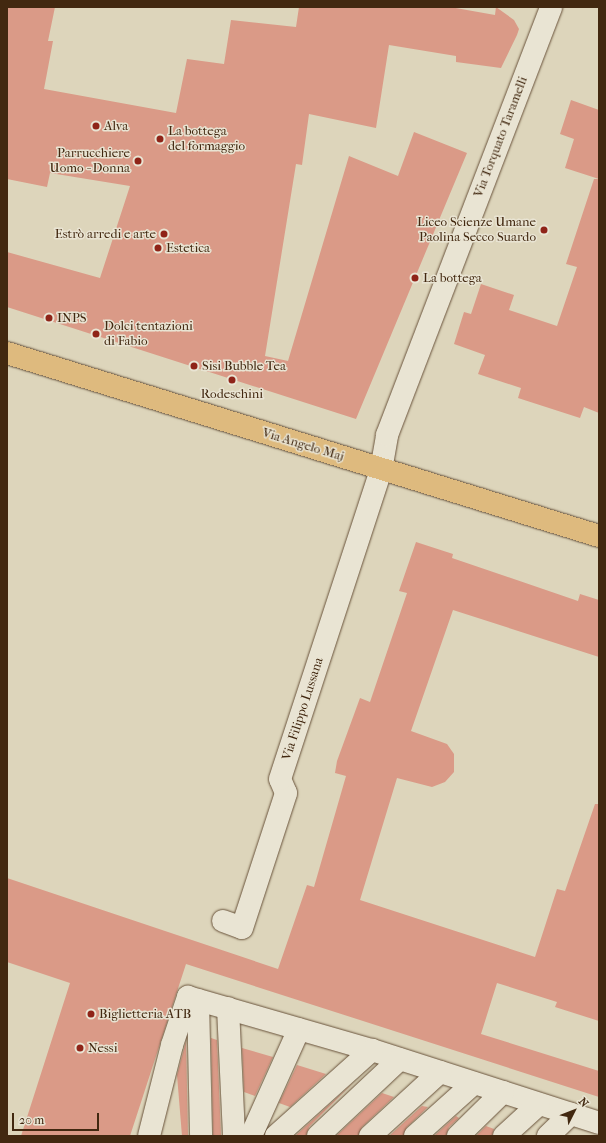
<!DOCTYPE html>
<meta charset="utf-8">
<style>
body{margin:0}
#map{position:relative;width:606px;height:1143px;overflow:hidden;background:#ddd5bb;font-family:"IM FELL French Canon",serif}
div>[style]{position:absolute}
.building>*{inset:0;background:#da9a87}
.roads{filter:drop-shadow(0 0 1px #69533b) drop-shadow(0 0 1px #69533b)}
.minor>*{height:22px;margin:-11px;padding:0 11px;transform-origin:11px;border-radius:11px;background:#e9e4d3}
.major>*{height:22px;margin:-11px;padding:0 11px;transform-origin:11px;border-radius:11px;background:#deba7e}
.dots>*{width:11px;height:11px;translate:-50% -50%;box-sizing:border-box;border:2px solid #e9e4d3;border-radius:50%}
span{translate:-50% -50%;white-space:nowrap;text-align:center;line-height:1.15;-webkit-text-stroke:3px #e9e4d3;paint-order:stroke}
.poi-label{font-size:13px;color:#422810}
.left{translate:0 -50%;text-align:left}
.right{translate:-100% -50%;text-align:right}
.street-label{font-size:13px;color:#422810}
.frame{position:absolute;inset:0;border:8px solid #422810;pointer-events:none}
.north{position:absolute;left:554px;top:1091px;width:40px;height:40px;-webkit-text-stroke:3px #e9e4d3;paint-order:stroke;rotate:48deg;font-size:11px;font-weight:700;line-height:16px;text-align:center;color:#422810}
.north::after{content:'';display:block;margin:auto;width:14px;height:18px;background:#422810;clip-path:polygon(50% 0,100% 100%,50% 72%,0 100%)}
.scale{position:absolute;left:12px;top:1113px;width:87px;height:18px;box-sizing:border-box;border:2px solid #422810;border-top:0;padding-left:5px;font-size:12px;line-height:14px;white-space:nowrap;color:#422810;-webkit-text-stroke:3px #e9e4d3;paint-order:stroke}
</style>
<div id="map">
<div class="building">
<div style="clip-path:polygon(7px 7px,55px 7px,48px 41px,53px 41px,44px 89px,176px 113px,187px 59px,224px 64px,231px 20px,296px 27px,299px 7px,450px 7px,495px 15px,496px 7px,514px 20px,519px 29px,517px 35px,501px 68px,456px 62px,456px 56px,389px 45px,376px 128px,309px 114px,302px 165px,296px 164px,265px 356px,288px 361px,349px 156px,398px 176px,414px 132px,467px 153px,356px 419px,7px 307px,7px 252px,100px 278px,130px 186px,50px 173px,47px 187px,7px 179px)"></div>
<div style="clip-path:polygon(571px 100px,599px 110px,599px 179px,565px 168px,574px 139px,560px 134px)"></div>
<div style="clip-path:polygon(594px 179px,599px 179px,599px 413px,584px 407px,580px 418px,518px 398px,521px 388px,478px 374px,485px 355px,454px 344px,464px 312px,471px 314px,481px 284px,514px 295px,509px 310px,557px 326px,577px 267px,566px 264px)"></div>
<div style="clip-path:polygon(416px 542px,453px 554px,452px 558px,578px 601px,580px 594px,599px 600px,599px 657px,453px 610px,411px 731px,447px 744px,454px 754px,454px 772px,445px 782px,432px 787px,397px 778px,360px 900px,535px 957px,557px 889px,565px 891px,595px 804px,599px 804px,599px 1021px,555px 1007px,557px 1002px,497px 983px,481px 1034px,599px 1071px,599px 1097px,186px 964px,130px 1136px,21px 1136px,70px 983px,7px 962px,7px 878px,278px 969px,307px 885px,314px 887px,346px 776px,335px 773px,337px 761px,360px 698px,370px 702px,407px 593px,399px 591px)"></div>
<div style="clip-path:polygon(211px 1038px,217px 1040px,221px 1136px,213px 1136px)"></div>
<div style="clip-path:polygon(186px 1041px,188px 1136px,182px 1136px,177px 1075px)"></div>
<div style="clip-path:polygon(242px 1048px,273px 1057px,255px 1096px,244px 1092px)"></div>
<div style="clip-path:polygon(297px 1065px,326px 1074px,290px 1107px,279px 1103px)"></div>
<div style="clip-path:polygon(353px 1083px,309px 1127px,306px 1136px,295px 1136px)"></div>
<div style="clip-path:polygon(382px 1093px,394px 1097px,362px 1127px,358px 1136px,336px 1136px)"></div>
<div style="clip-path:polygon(422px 1106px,428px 1107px,407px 1127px,403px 1136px,389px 1136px)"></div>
<div style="clip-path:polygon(456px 1116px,459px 1118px,449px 1127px,446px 1136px,434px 1136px)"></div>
<div style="clip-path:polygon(486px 1126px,494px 1129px,492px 1136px,476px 1136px)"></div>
</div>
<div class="roads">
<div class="minor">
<div style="left:223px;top:921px;width:20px;rotate:20deg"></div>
<div style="left:242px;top:928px;width:142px;rotate:-71.9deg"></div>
<div style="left:286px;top:793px;width:15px;rotate:-113deg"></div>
<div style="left:280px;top:779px;width:325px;rotate:-71.9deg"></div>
<div style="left:381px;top:470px;width:36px;rotate:-80deg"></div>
<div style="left:387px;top:435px;width:458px;rotate:-69deg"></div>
<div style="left:198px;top:1000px;width:136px;rotate:88.7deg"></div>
<div style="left:228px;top:1008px;width:128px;rotate:87.3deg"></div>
<div style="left:149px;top:1136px;width:94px;rotate:-75.8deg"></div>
<div style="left:172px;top:1045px;width:51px;rotate:-71.6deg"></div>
<div style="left:188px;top:997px;width:191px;rotate:16.1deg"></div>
<div style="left:372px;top:1050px;width:238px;rotate:17.8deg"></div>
<div style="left:251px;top:1136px;width:117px;rotate:-65.8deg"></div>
<div style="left:276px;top:1136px;width:129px;rotate:-41.9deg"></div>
<div style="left:318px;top:1136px;width:112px;rotate:-43.2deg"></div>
<div style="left:370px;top:1136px;width:95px;rotate:-42.4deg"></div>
<div style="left:415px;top:1136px;width:79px;rotate:-41.9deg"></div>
<div style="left:458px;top:1136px;width:63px;rotate:-44.4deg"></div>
<div style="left:504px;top:1136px;width:47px;rotate:-42.4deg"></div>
<div style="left:548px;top:1136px;width:32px;rotate:-44deg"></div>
</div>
<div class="major">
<div style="left:7px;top:353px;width:620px;rotate:17.18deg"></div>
</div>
</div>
<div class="dots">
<div style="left:96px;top:126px;background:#8f2418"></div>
<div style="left:160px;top:139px;background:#8f2418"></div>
<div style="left:138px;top:161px;background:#8f2418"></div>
<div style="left:544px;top:230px;background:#8f2418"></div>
<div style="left:164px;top:234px;background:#8f2418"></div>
<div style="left:158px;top:248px;background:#8f2418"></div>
<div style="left:415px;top:278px;background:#8f2418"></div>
<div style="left:49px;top:318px;background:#8f2418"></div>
<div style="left:96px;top:334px;background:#8f2418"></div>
<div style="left:194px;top:366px;background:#8f2418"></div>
<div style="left:232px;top:380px;background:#8f2418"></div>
<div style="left:91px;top:1014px;background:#8f2418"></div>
<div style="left:80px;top:1048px;background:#8f2418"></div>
</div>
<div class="poi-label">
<span class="left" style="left:104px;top:126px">Alva</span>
<span class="left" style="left:168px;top:139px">La bottega<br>del formaggio</span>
<span class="right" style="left:130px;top:161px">Parrucchiere<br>Uomo - Donna</span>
<span class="right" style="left:536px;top:230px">Liceo Scienze Umane<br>Paolina Secco Suardo</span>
<span class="right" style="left:156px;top:234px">Estrò arredi e arte</span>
<span class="left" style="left:166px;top:248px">Estetica</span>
<span class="left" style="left:423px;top:278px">La bottega</span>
<span class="left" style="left:57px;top:318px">INPS</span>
<span class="left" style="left:104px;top:334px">Dolci tentazioni<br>di Fabio</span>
<span class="left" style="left:202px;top:366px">Sisi Bubble Tea</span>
<span style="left:232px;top:394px">Rodeschini</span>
<span class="left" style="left:99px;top:1014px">Biglietteria ATB</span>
<span class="left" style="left:88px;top:1048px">Nessi</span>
</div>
<div class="street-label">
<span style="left:501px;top:137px;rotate:-69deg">Via Torquato Taramelli</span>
<span style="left:303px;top:445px;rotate:17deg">Via Angelo Maj</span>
<span style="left:303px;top:709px;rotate:-72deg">Via Filippo Lussana</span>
</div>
<div class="frame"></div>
<div class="north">N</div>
<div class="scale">20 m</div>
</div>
